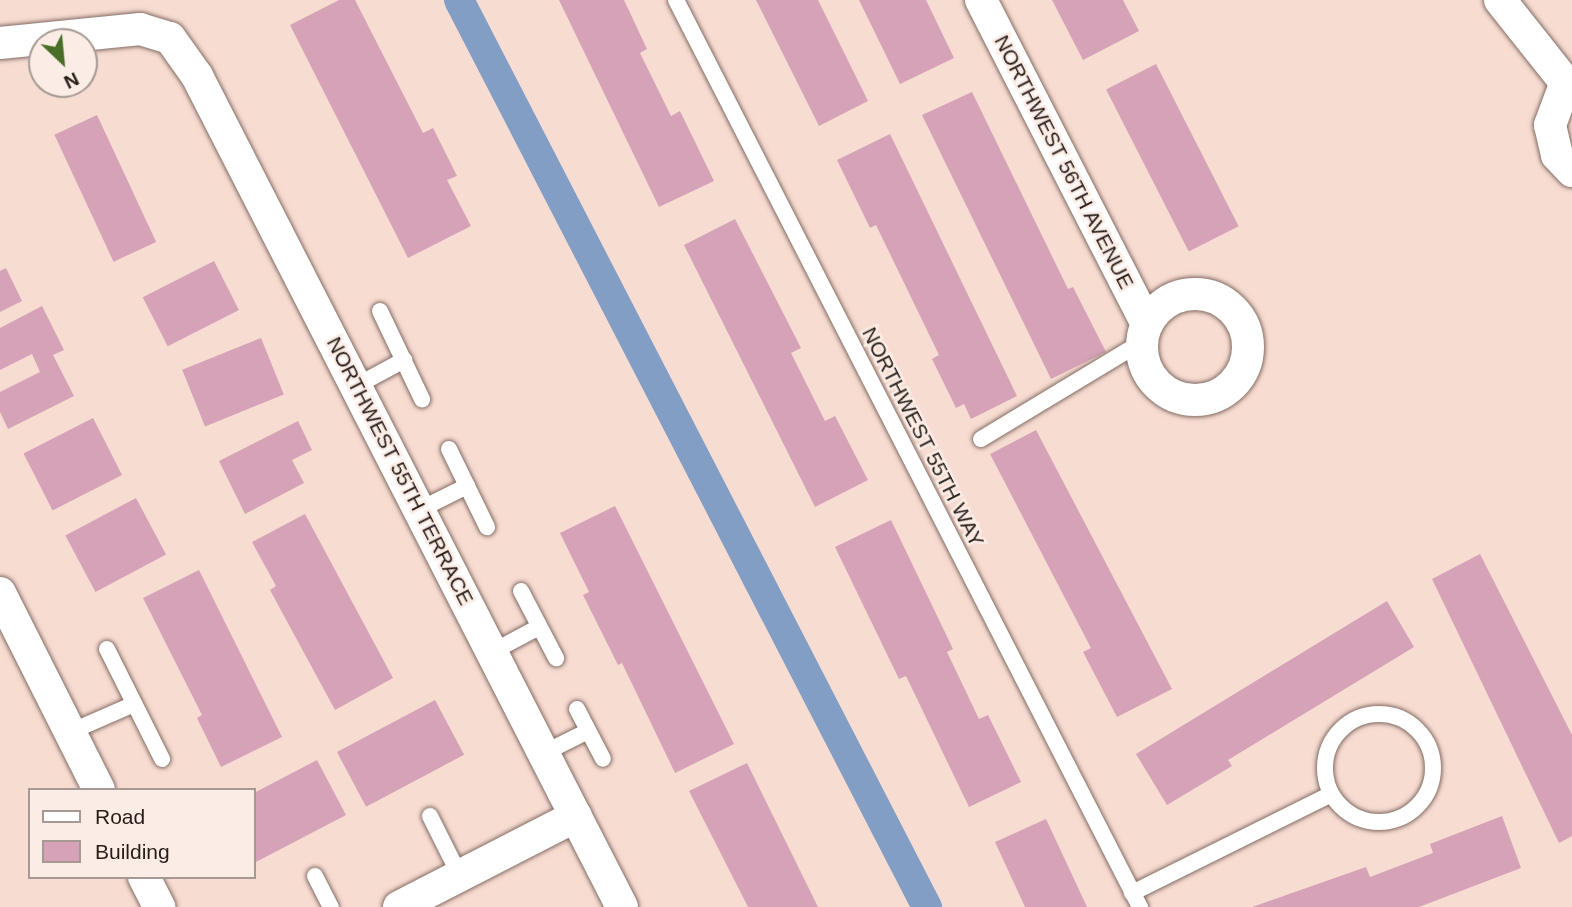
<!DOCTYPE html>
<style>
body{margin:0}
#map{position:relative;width:1572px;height:907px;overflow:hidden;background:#f7dcd2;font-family:Arial,sans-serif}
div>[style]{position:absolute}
.canal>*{height:30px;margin:-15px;padding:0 15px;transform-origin:15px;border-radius:15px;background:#829ec5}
.building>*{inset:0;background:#d5a2b8;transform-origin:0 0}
.roads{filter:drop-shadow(0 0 2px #846d64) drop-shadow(0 0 2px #846d64)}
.service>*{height:16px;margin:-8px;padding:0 8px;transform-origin:8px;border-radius:8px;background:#fff}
.service>.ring{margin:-8px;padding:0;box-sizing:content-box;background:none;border:16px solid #fff;border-radius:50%}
.minor>*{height:32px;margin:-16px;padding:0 16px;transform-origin:16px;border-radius:16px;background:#fff}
.minor>.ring{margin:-16px;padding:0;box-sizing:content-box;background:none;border:32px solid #fff;border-radius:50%}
span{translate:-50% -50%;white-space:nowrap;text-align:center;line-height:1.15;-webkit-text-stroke:5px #fcece6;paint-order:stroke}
.street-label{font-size:21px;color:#261d19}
.legend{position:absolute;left:28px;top:788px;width:228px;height:91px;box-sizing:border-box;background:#fcece6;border:2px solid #a69994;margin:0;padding:9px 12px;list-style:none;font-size:21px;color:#261d19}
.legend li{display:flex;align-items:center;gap:14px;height:35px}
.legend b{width:35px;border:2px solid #a69994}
.north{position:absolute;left:28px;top:28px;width:70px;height:70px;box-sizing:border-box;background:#fcece6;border:2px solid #a69994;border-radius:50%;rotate:154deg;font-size:19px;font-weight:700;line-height:28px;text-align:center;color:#261d19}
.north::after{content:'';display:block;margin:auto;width:24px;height:32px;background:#496e28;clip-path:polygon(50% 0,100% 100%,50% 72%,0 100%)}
</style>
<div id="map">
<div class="canal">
<div style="left:459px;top:0;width:1021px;rotate:62.71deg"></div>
</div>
<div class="building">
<div style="clip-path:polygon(339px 0,355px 0,423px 133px,433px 128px,457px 176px,447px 180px,471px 226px,408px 258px,290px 25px)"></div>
<div style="clip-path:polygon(559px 0,624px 0,647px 49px,640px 53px,671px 116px,680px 111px,714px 181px,659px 207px)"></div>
<div style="clip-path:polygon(756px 0,818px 0,868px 101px,819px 126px)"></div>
<div style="clip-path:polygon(859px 0,926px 0,954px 58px,900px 84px)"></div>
<div style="clip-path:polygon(1052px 0,1123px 0,1139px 31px,1083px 60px)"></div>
<div style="left:1156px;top:64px;width:182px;height:56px;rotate:63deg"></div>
<div style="clip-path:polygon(972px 92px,1068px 289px,1073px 287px,1106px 352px,1051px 379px,922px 115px)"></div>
<div style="left:97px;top:115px;width:140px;height:47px;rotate:65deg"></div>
<div style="clip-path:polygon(890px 134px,1017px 396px,971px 419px,964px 404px,956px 408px,932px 359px,939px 355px,876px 225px,870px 228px,837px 160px)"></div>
<div style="clip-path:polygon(735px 219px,801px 348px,791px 353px,825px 421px,835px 416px,868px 480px,815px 507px,684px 245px)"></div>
<div style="left:214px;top:261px;width:55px;height:80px;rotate:63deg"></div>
<div style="clip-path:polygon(6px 268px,22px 301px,0 312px,0 271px)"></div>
<div style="clip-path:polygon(42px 306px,64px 350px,53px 355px,74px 396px,8px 429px,0 412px,0 392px,40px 372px,32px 354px,0 370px,0 328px)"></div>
<div style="left:261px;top:338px;width:61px;height:85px;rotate:68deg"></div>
<div style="left:93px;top:418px;width:64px;height:78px;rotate:63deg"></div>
<div style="clip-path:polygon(298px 421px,312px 450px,292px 460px,304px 483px,245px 514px,219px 461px)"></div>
<div style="clip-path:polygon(1036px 430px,1172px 689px,1117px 717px,1083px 652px,1091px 648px,990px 454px)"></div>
<div style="left:136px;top:498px;width:64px;height:80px;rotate:62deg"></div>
<div style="clip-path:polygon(615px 506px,734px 744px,675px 773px,622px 663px,618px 665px,583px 595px,589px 592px,560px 533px)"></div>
<div style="clip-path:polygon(305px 514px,393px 678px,335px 710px,270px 590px,276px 586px,252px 542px)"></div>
<div style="clip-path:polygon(891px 520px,953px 649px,947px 652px,979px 719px,988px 715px,1021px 782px,969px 807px,906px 676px,899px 679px,835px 547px)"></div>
<div style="clip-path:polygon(1480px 554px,1572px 735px,1572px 836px,1559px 843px,1432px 579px)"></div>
<div style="clip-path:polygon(199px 570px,282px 737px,221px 767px,197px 718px,202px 715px,143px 598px)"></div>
<div style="clip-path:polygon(1387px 601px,1414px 647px,1228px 760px,1232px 766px,1167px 805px,1136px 754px)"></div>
<div style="left:435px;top:700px;width:62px;height:111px;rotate:62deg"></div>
<div style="clip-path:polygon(317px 760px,346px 815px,254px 863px,254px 793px)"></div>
<div style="clip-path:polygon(747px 763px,818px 907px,748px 907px,689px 791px)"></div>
<div style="clip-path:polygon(1502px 816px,1521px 868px,1419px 907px,1252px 907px,1366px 867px,1370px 877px,1433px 853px,1430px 844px)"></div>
<div style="clip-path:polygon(1046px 819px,1087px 907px,1025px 907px,995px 842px)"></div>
</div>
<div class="roads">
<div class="service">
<div style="left:676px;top:0;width:1019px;rotate:62.91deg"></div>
<div style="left:380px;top:311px;width:98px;rotate:64.5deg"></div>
<div style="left:356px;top:386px;width:55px;rotate:-28.4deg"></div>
<div style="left:981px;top:439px;width:188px;rotate:-31.1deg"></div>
<div style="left:449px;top:449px;width:87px;rotate:64deg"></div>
<div style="left:419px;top:510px;width:54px;rotate:-26.6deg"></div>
<div style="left:521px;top:591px;width:76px;rotate:62.4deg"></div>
<div style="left:107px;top:649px;width:123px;rotate:63.4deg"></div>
<div style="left:492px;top:652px;width:53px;rotate:-28deg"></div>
<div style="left:577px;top:709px;width:56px;rotate:62.5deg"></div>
<div class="ring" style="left:1325px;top:714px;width:92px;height:92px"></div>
<div style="left:70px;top:732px;width:70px;rotate:-23.6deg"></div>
<div style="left:544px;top:753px;width:49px;rotate:-26.6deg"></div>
<div style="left:430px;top:816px;width:67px;rotate:63.4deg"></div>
<div style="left:315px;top:876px;width:35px;rotate:63deg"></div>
<div style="left:1132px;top:893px;width:222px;rotate:-26.4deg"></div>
</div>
<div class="minor">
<div style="left:981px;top:0;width:364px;rotate:62.9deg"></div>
<div style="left:1500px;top:0;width:116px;rotate:51.6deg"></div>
<div style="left:0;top:43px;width:141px;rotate:-5.7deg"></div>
<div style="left:140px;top:29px;width:31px;rotate:17deg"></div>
<div style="left:170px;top:38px;width:47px;rotate:54.6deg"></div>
<div style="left:197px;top:76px;width:933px;rotate:62.91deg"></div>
<div style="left:1566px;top:82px;width:46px;rotate:110.4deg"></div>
<div style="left:1550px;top:125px;width:31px;rotate:77deg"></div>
<div style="left:1557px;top:155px;width:22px;rotate:47deg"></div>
<div class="ring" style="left:1142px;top:294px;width:74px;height:74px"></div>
<div style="left:0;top:593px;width:220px;rotate:63.3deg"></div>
<div style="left:144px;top:877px;width:34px;rotate:63deg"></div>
<div style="left:399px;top:907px;width:199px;rotate:-27.2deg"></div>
</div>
</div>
<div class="street-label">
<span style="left:1064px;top:162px;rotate:63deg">NORTHWEST 56TH AVENUE</span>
<span style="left:923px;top:437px;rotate:63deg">NORTHWEST 55TH WAY</span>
<span style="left:400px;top:471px;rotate:63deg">NORTHWEST 55TH TERRACE</span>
</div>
<ul class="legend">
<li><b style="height:9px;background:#fff"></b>Road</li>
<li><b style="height:19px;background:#d5a2b8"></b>Building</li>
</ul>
<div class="north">N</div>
</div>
